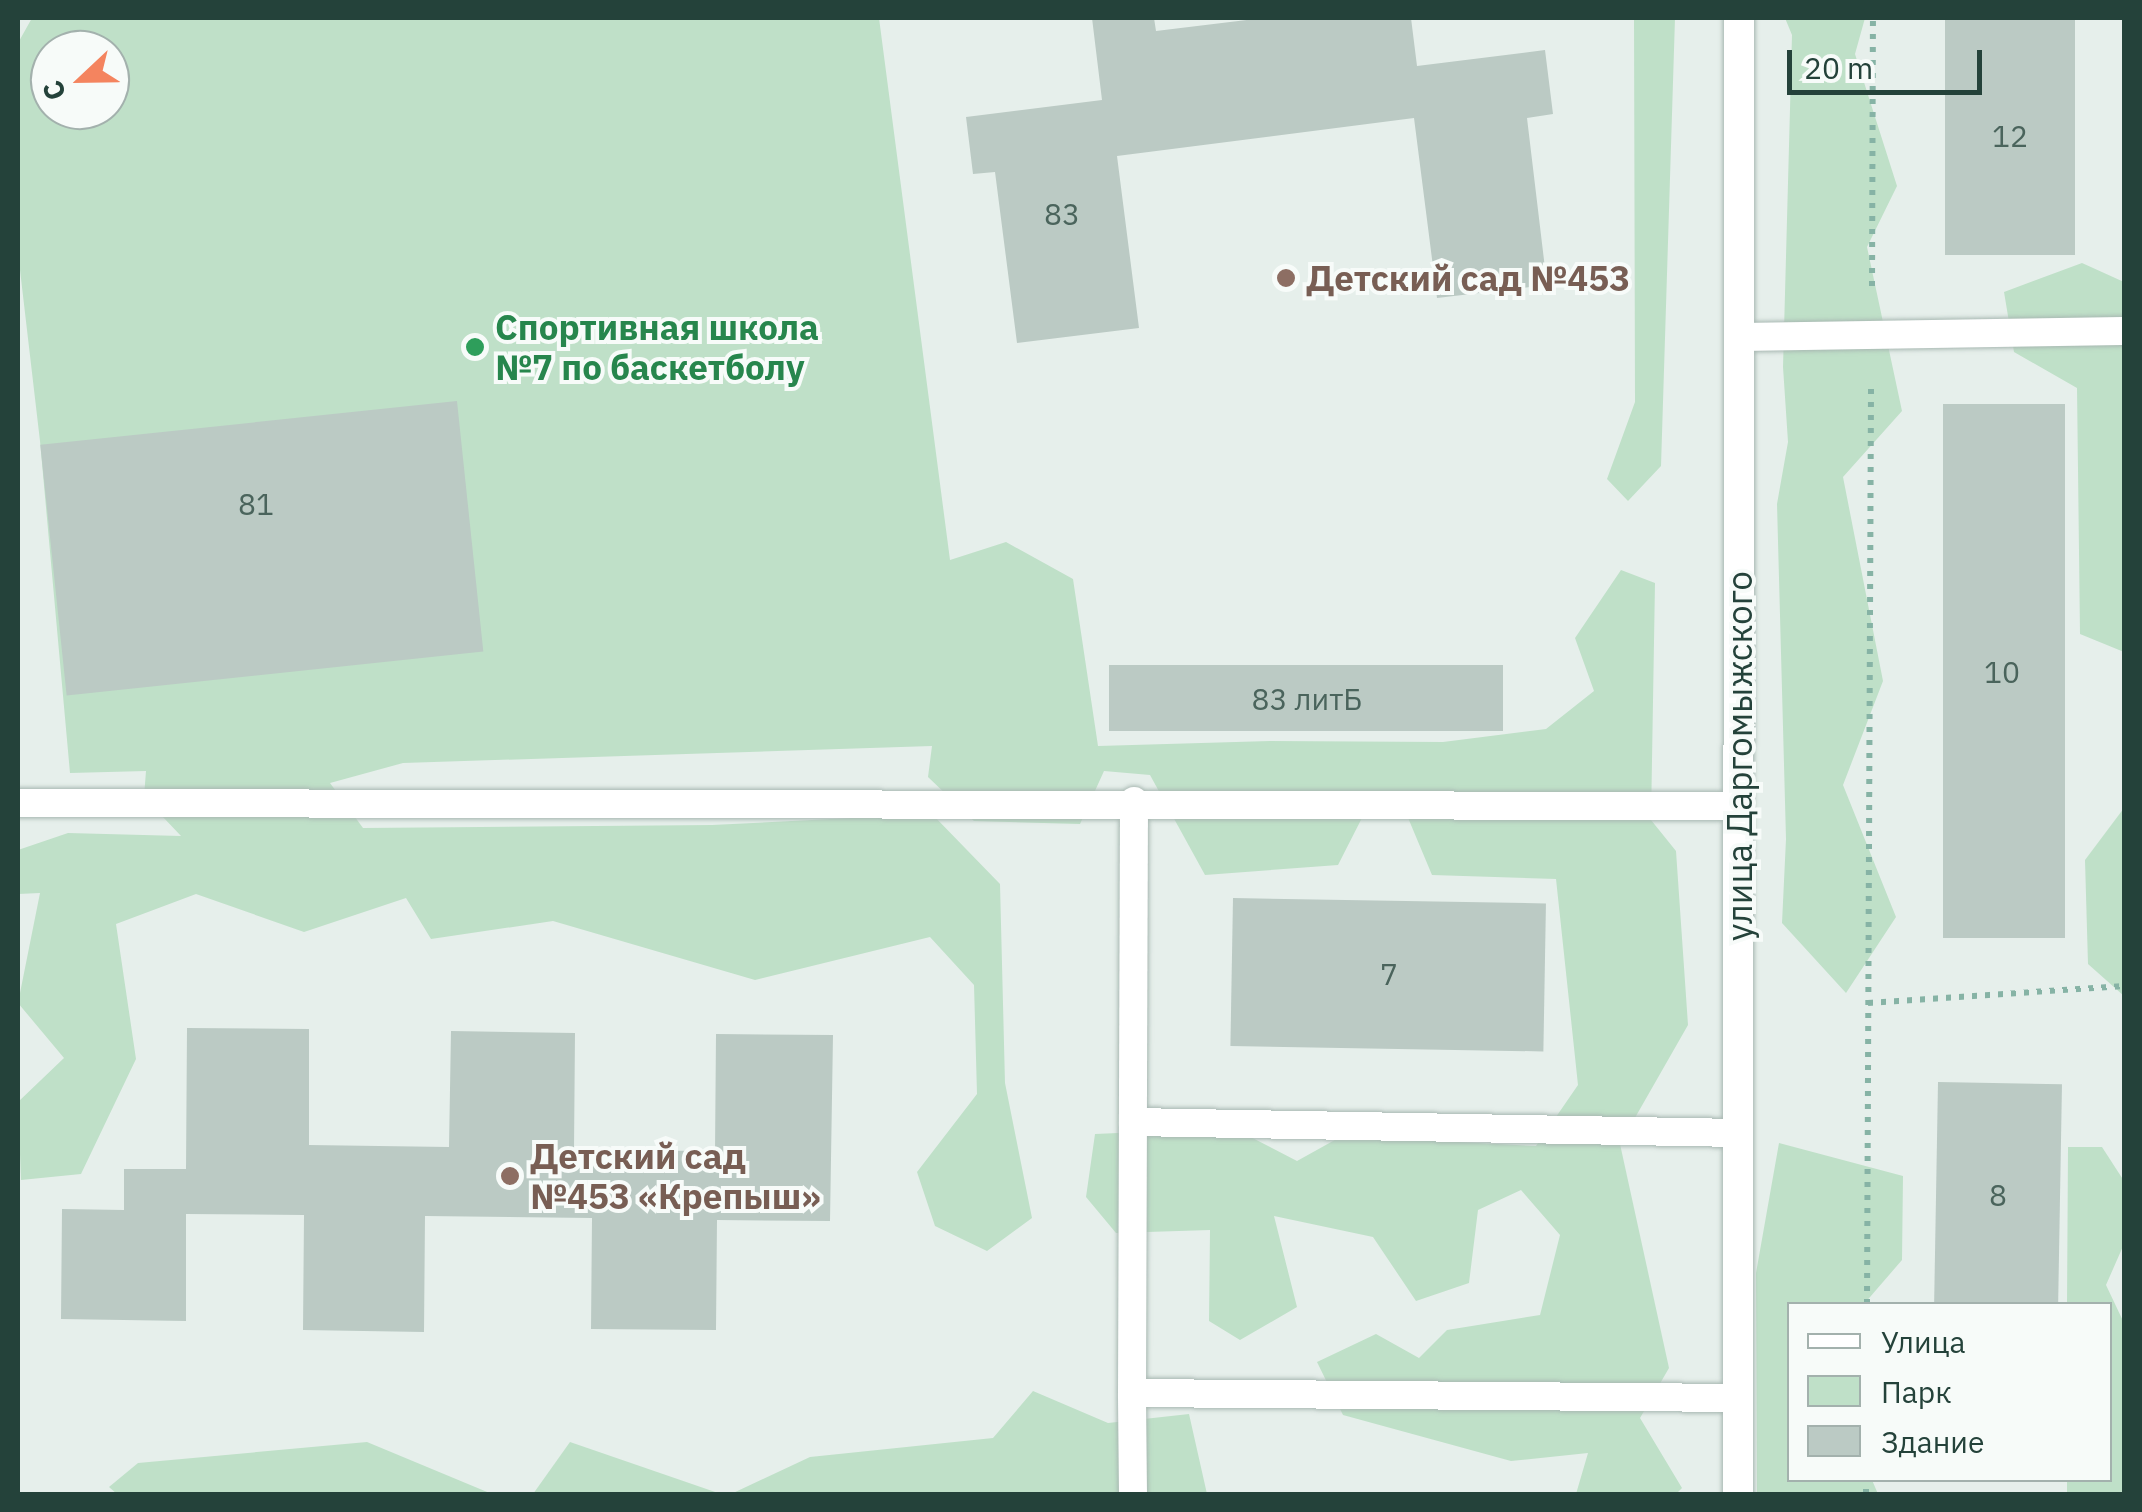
<!DOCTYPE html>
<meta charset="utf-8">
<style>
body{margin:0}
#map{position:relative;width:2142px;height:1512px;overflow:hidden;background:#e6efeb;font-family:"IBM Plex Sans",sans-serif}
div>[style]{position:absolute}
.green>*{inset:0;background:#bfe0c8}
.building>*{inset:0;background:#bbcac4;transform-origin:0 0}
.path>*{height:6px;margin-top:-3px;transform-origin:0;background:repeating-linear-gradient(90deg,#86b3a5 0 5px,transparent 0 13px)}
.roads{filter:drop-shadow(0 0 2px #a8b8b2) drop-shadow(0 0 2px #a8b8b2)}
.lane>*{height:28px;margin:-14px;padding:0 14px;transform-origin:14px;border-radius:14px;background:#fff}
.street>*{height:30px;margin:-15px;padding:0 15px;transform-origin:15px;border-radius:15px;background:#fff}
.dots>*{width:28px;height:28px;translate:-50% -50%;box-sizing:border-box;border:5px solid #f7fbf9;border-radius:50%}
span{translate:-50% -50%;white-space:nowrap;text-align:center;line-height:1.15;-webkit-text-stroke:8px #f7fbf9;paint-order:stroke}
.number-label{font-size:30px;color:#4a645c}
.number-label span{-webkit-text-stroke-width:0}
.education-label{font-size:35px;color:#785e54;font-weight:700}
.left{translate:0 -50%;text-align:left}
.leisure-label{font-size:35px;color:#27864d;font-weight:700}
.street-label{font-size:35px;color:#24423a}
.frame{position:absolute;inset:0;border:20px solid #24423a;pointer-events:none}
.legend{position:absolute;left:1787px;top:1302px;width:325px;height:180px;box-sizing:border-box;background:#f7fbf9;border:2px solid #a3b1ad;margin:0;padding:12px 18px;list-style:none;font-size:30px;color:#24423a}
.legend li{display:flex;align-items:center;gap:20px;height:50px}
.legend b{width:50px;border:2px solid #a3b1ad}
.north{position:absolute;left:30px;top:30px;width:100px;height:100px;box-sizing:border-box;background:#f7fbf9;border:2px solid #a3b1ad;border-radius:50%;rotate:248deg;font-size:28px;font-weight:700;line-height:40px;text-align:center;color:#24423a}
.north::after{content:'';display:block;margin:auto;width:35px;height:45px;background:#f4845f;clip-path:polygon(50% 0,100% 100%,50% 72%,0 100%)}
.scale{position:absolute;left:1787px;top:50px;width:195px;height:45px;box-sizing:border-box;border:5px solid #24423a;border-top:0;padding-left:12px;font-size:30px;line-height:35px;white-space:nowrap;color:#24423a;-webkit-text-stroke:8px #f7fbf9;paint-order:stroke}
</style>
<div id="map">
<div class="green">
<div style="clip-path:polygon(evenodd,32px 18px,879px 18px,950px 560px,1006px 542px,1073px 579px,1098px 746px,1270px 741px,1443px 742px,1546px 729px,1594px 691px,1575px 638px,1621px 570px,1655px 583px,1651px 820px,1676px 851px,1688px 1025px,1620px 1144px,1669px 1368px,1640px 1418px,1682px 1488px,1676px 1494px,1576px 1494px,1588px 1453px,1511px 1461px,1343px 1415px,1317px 1362px,1376px 1334px,1419px 1358px,1447px 1330px,1540px 1315px,1560px 1235px,1521px 1190px,1478px 1210px,1469px 1283px,1416px 1301px,1373px 1237px,1274px 1216px,1297px 1307px,1240px 1340px,1209px 1321px,1210px 1230px,1116px 1233px,1086px 1197px,1095px 1134px,1233px 1128px,1297px 1161px,1342px 1136px,1536px 1146px,1578px 1085px,1556px 879px,1432px 875px,1406px 813px,1366px 810px,1338px 865px,1205px 875px,1150px 775px,1104px 771px,1080px 824px,974px 821px,928px 777px,932px 746px,403px 763px,330px 783px,363px 828px,712px 825px,932px 814px,1000px 884px,1005px 1083px,1032px 1218px,987px 1251px,935px 1226px,917px 1172px,977px 1094px,974px 985px,930px 937px,755px 980px,553px 921px,431px 939px,406px 898px,304px 932px,196px 894px,116px 924px,136px 1059px,81px 1174px,21px 1180px,18px 1102px,64px 1058px,18px 1003px,40px 893px,18px 894px,18px 850px,68px 833px,181px 836px,144px 797px,146px 771px,70px 773px,40px 441px,18px 253px,18px 43px,32px 18px,50px 50px,110px 50px,110px 110px,50px 110px,50px 50px)"></div>
<div style="clip-path:polygon(1634px 18px,1675px 18px,1661px 466px,1628px 501px,1607px 479px,1635px 402px)"></div>
<div style="clip-path:polygon(1785px 18px,1865px 18px,1855px 54px,1897px 186px,1867px 247px,1902px 411px,1843px 477px,1883px 681px,1843px 785px,1896px 917px,1846px 993px,1782px 923px,1786px 839px,1777px 504px,1788px 442px,1783px 367px,1792px 35px)"></div>
<div style="clip-path:polygon(2082px 263px,2124px 282px,2124px 652px,2080px 634px,2077px 388px,2014px 352px,2004px 292px)"></div>
<div style="clip-path:polygon(2124px 808px,2124px 996px,2088px 964px,2085px 860px)"></div>
<div style="clip-path:polygon(1779px 1143px,1903px 1176px,1902px 1260px,1864px 1304px,1790px 1304px,1790px 1480px,1872px 1480px,1878px 1494px,1757px 1494px,1756px 1273px)"></div>
<div style="clip-path:polygon(2068px 1147px,2102px 1147px,2124px 1181px,2124px 1244px,2106px 1285px,2124px 1323px,2124px 1494px,2067px 1494px,2067px 1480px,2110px 1480px,2110px 1304px,2067px 1304px)"></div>
<div style="clip-path:polygon(1033px 1391px,1108px 1423px,1189px 1414px,1207px 1494px,731px 1494px,810px 1457px,993px 1438px)"></div>
<div style="clip-path:polygon(367px 1442px,492px 1494px,117px 1494px,109px 1487px,138px 1463px)"></div>
<div style="clip-path:polygon(570px 1442px,721px 1494px,533px 1494px)"></div>
</div>
<div class="building">
<div style="clip-path:polygon(1092px 18px,1154px 18px,1156px 31px,1263px 18px,1411px 18px,1417px 66px,1545px 50px,1553px 114px,1527px 118px,1547px 285px,1437px 298px,1414px 118px,1117px 156px,1139px 328px,1017px 343px,995px 172px,973px 174px,966px 117px,1102px 100px)"></div>
<div style="left:1945px;top:18px;width:130px;height:237px"></div>
<div style="left:457px;top:401px;width:252px;height:419px;rotate:84deg"></div>
<div style="left:1943px;top:404px;width:122px;height:534px"></div>
<div style="left:1503px;top:665px;width:66px;height:394px;rotate:90deg"></div>
<div style="left:1233px;top:898px;width:313px;height:148px;rotate:1deg"></div>
<div style="clip-path:polygon(187px 1028px,309px 1029px,309px 1145px,449px 1147px,451px 1031px,575px 1033px,574px 1150px,715px 1151px,716px 1034px,833px 1035px,830px 1221px,717px 1220px,716px 1330px,591px 1329px,592px 1218px,425px 1216px,424px 1332px,303px 1330px,304px 1215px,186px 1214px,186px 1321px,61px 1319px,62px 1209px,124px 1210px,124px 1169px,186px 1169px)"></div>
<div style="left:1938px;top:1082px;width:124px;height:222px;rotate:1deg"></div>
</div>
<div class="path">
<div style="left:1872px;top:286px;width:268px;rotate:-89.8deg"></div>
<div style="left:1868px;top:1003px;width:257px;rotate:-3.8deg"></div>
<div style="left:1867px;top:1304px;width:920px;rotate:-89.75deg"></div>
<div style="left:1866px;top:1494px;width:14px;rotate:-90deg"></div>
</div>
<div class="roads">
<div class="lane">
<div style="left:1739px;top:337px;width:385px;rotate:-0.9deg"></div>
<div style="left:1134px;top:801px;width:321px;rotate:90.2deg"></div>
<div style="left:1133px;top:1122px;width:605px;rotate:1.04deg"></div>
<div style="left:18px;top:803px;width:1721px;rotate:0.1deg"></div>
<div style="left:1132px;top:1393px;width:271px;rotate:-89.8deg"></div>
<div style="left:1133px;top:1494px;width:101px;rotate:-90.6deg"></div>
<div style="left:1132px;top:1393px;width:606px;rotate:0.47deg"></div>
</div>
<div class="street">
<div style="left:1738px;top:1494px;width:1476px;rotate:-89.96deg"></div>
</div>
</div>
<div class="dots">
<div style="left:1286px;top:278px;background:#8d6e63"></div>
<div style="left:475px;top:347px;background:#2e9e5b"></div>
<div style="left:510px;top:1176px;background:#8d6e63"></div>
</div>
<div class="number-label">
<span style="left:2010px;top:136px">12</span>
<span style="left:1062px;top:214px">83</span>
<span style="left:256px;top:504px">81</span>
<span style="left:2002px;top:672px">10</span>
<span style="left:1307px;top:699px">83 литБ</span>
<span style="left:1389px;top:974px">7</span>
<span style="left:1998px;top:1195px">8</span>
</div>
<div class="education-label">
<span class="left" style="left:1306px;top:278px">Детский сад №453</span>
<span class="left" style="left:530px;top:1176px">Детский сад<br>№453 «Крепыш»</span>
</div>
<div class="leisure-label">
<span class="left" style="left:495px;top:347px">Спортивная школа<br>№7 по баскетболу</span>
</div>
<div class="street-label">
<span style="left:1739px;top:756px;rotate:-90deg">улица Даргомыжского</span>
</div>
<div class="frame"></div>
<ul class="legend">
<li><b style="height:12px;background:#fff"></b>Улица</li>
<li><b style="height:28px;background:#bfe0c8"></b>Парк</li>
<li><b style="height:28px;background:#bbcac4"></b>Здание</li>
</ul>
<div class="north">С</div>
<div class="scale">20 m</div>
</div>
